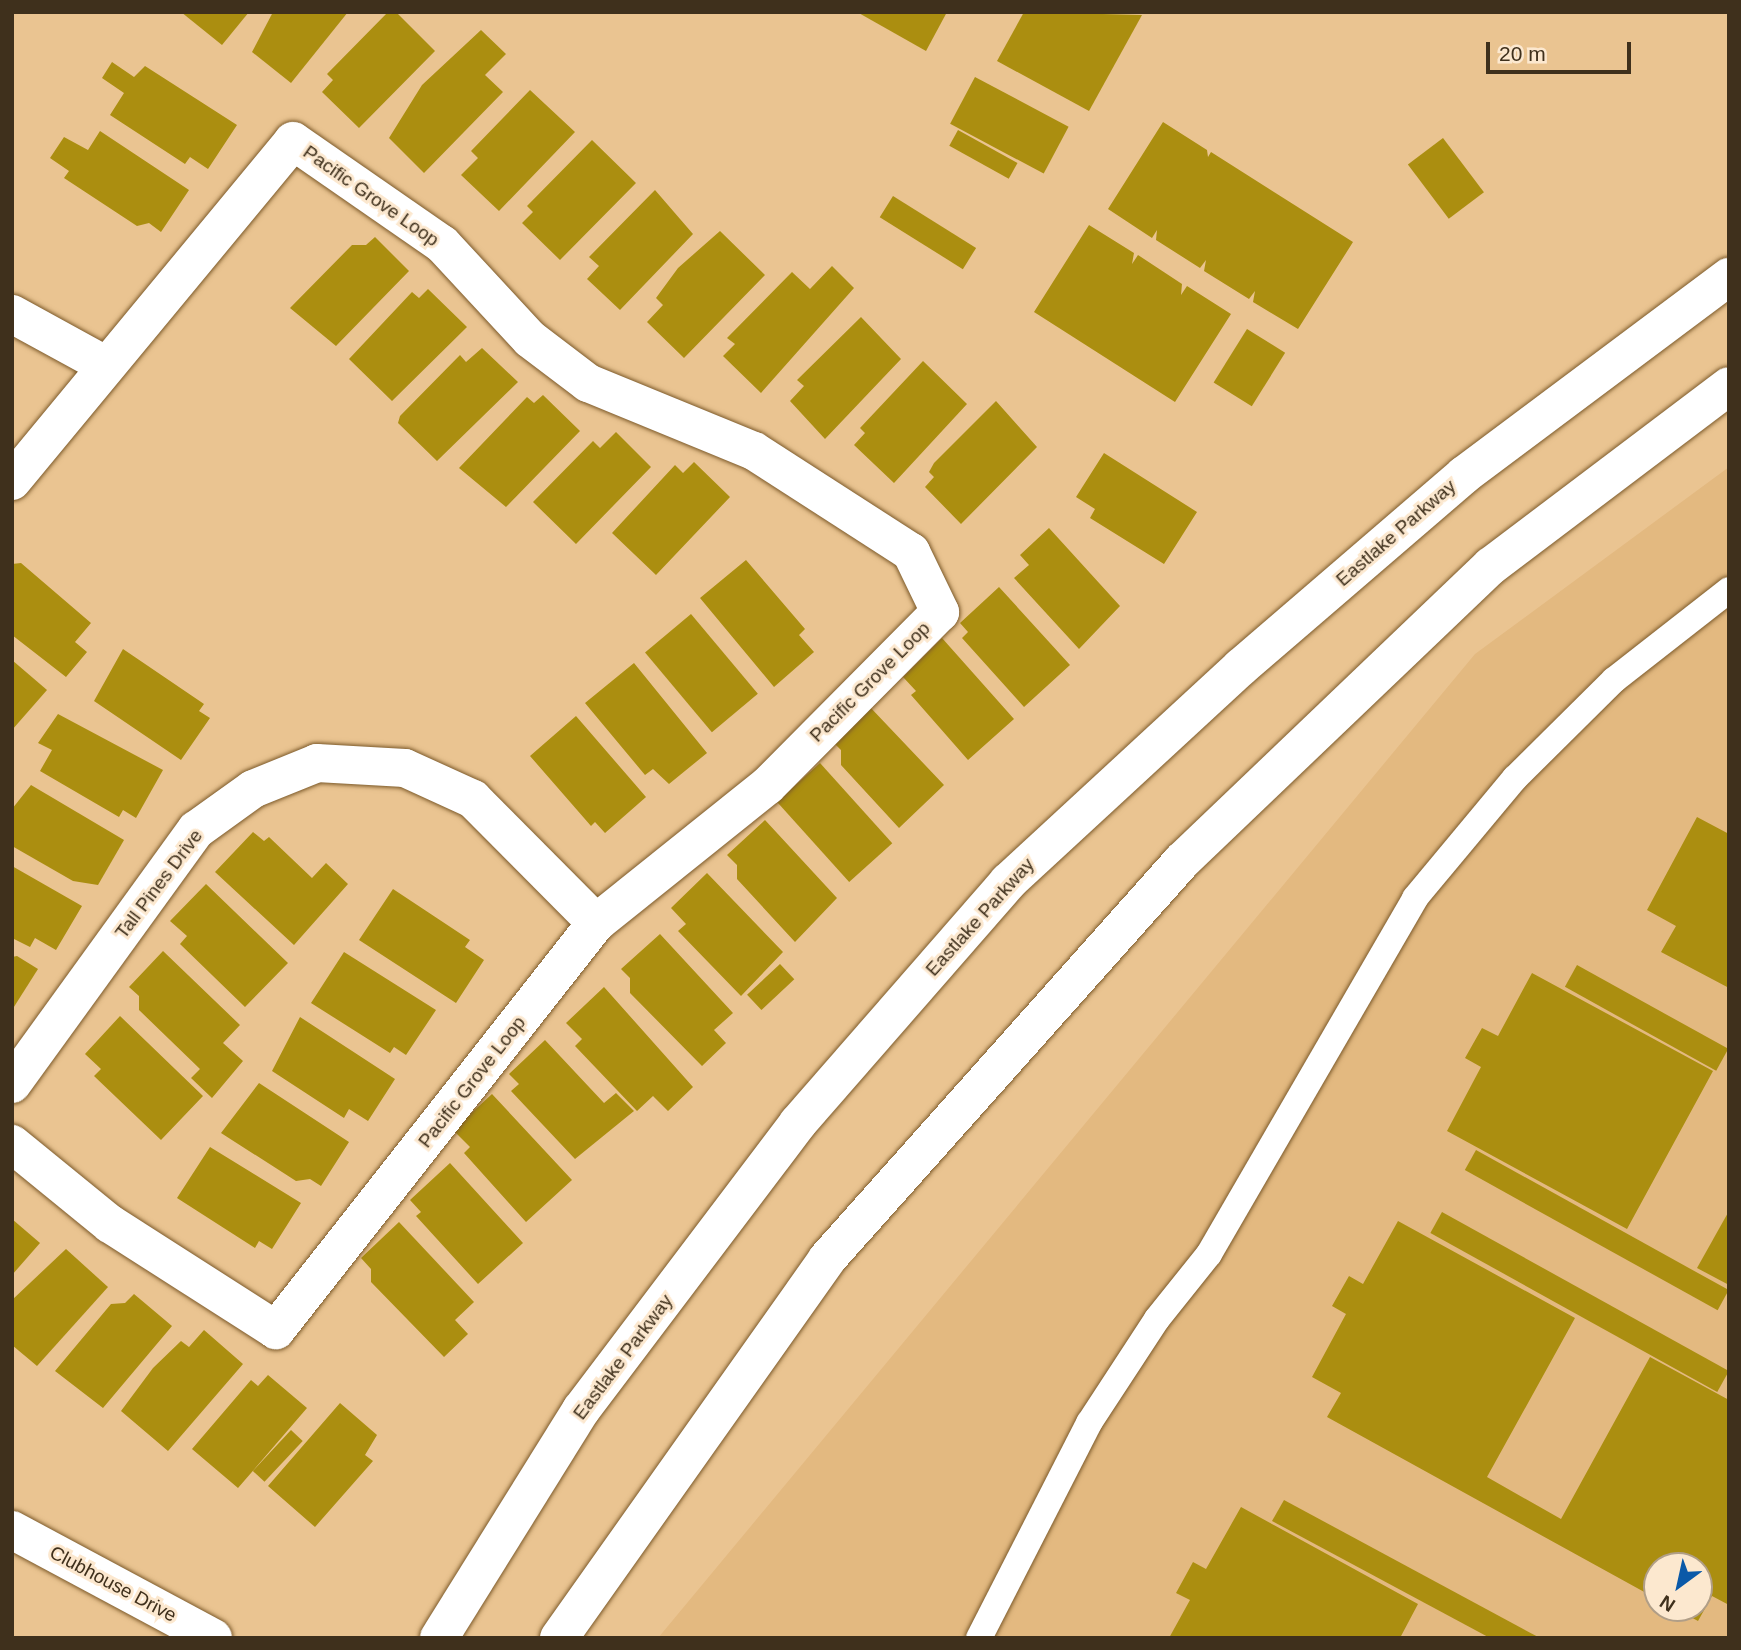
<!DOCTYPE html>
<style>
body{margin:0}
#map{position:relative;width:1741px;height:1650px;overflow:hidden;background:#eac491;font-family:Arial,sans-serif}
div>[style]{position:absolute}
.built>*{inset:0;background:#e3b980}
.building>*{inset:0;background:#ab8e10;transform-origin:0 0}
.roads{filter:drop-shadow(0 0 2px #7c5a2a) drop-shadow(0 0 2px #7c5a2a)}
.service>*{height:26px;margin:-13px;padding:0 13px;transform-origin:13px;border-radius:13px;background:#fff}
.minor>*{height:38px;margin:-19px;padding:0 19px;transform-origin:19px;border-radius:19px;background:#fff}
.tertiary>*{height:38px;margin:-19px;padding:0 19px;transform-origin:19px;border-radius:19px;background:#fff}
.primary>*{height:38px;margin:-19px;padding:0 19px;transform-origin:19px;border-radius:19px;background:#fff}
span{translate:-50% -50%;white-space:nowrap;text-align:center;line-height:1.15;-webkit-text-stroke:6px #fce8cf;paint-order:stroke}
.street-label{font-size:19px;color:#3f301c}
.frame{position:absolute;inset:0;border:14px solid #3f301c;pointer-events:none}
.north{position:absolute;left:1643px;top:1552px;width:70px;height:70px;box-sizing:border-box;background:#fce8cf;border:2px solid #b09e87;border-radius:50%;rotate:213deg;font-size:19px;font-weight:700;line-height:28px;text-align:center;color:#3f301c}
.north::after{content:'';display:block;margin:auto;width:24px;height:32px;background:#0a59a8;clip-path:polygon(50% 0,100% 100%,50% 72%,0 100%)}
.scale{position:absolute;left:1486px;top:42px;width:145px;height:32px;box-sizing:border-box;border:4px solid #3f301c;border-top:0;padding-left:9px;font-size:21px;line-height:24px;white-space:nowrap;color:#3f301c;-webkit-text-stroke:5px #fce8cf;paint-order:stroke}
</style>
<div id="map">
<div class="built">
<div style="clip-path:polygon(evenodd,1729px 467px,1729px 1638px,658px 1638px,1475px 654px,1729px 467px,1657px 1566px,1699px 1566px,1699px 1608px,1657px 1608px,1657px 1566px)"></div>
</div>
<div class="building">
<div style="clip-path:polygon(181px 12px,249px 12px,222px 45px)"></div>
<div style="clip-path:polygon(273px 12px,348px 12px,291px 83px,252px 52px)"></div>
<div style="clip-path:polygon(388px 12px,396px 12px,435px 51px,359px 128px,322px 92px,333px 80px,327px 74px)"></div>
<div style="clip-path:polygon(857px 12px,947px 12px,926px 51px)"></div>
<div style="clip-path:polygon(1024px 12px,1142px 15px,1089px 111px,997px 61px)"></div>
<div style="clip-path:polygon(481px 30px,506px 54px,485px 75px,503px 92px,424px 173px,389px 138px,422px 85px)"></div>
<div style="clip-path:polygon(112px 62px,134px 77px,145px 66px,237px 125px,208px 169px,190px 157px,185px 164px,110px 115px,124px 93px,102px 78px)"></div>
<div style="left:975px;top:77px;width:106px;height:53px;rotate:28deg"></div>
<div style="clip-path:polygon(530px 90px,575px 132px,499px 211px,461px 175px,478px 158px,471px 151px)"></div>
<div style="clip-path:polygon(1163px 122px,1207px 150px,1208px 157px,1211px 152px,1353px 242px,1298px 329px,1253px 302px,1255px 291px,1249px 299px,1204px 271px,1206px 260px,1200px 268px,1156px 240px,1157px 230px,1152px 238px,1108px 209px)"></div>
<div style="left:958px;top:130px;width:68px;height:18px;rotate:29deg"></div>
<div style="clip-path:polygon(100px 131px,189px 190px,161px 232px,149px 223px,137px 226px,64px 178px,69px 171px,50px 158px,64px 137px,88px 150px)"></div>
<div style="left:1443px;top:138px;width:68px;height:44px;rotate:53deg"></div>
<div style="clip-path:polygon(592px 140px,636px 183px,560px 260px,522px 223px,533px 212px,527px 206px)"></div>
<div style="clip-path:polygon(655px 190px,693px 234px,620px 310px,587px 279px,599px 266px,589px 257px)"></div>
<div style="left:893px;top:196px;width:98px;height:25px;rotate:32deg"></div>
<div style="clip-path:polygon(1089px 225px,1134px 253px,1132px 264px,1138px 255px,1182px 284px,1181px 295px,1187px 286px,1231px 314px,1175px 402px,1034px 312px)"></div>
<div style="clip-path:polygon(720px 231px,765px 275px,684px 358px,647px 322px,663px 305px,656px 298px,678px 268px)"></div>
<div style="clip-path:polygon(375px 237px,409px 271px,336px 346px,290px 308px,352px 245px,366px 245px)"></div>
<div style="clip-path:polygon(832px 266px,854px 288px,761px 393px,723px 356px,735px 344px,727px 338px,792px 272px,810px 289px)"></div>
<div style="clip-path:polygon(428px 289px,467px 327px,392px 401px,349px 359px,412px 292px,419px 298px)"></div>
<div style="clip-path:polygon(861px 317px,901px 359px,825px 439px,790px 401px,804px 386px,797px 380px)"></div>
<div style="left:1247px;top:329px;width:45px;height:63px;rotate:32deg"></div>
<div style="clip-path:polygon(482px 348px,518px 382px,437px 461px,398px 423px,400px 416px,460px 355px,466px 362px)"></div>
<div style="clip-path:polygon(923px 361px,967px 404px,894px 483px,854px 445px,865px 433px,860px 428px)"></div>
<div style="clip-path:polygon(543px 395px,580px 431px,506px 507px,459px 468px,527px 397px,534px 403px)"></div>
<div style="clip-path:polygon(996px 401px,1037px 447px,961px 524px,925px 487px,934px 477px,929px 472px,934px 463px)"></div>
<div style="clip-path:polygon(616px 432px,651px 467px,576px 544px,533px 502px,593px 441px,600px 448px)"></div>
<div style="clip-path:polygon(1104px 453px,1197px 512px,1164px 564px,1090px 518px,1095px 509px,1076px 497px)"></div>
<div style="clip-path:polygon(694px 462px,730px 497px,656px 575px,612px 533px,675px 465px,683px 473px)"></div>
<div style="clip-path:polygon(1049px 528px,1120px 606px,1079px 649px,1014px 578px,1029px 565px,1020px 555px)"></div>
<div style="clip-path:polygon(746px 560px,805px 629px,799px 635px,814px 652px,774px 687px,700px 598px)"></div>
<div style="clip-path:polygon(21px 563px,91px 623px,75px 642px,87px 652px,66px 677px,12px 635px,12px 564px)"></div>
<div style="clip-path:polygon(999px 587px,1070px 665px,1024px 707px,962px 638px,968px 632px,960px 623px)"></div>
<div style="left:691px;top:614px;width:104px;height:60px;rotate:50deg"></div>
<div style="clip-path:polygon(942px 638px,1014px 719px,968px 760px,911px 695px,916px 691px,903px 677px)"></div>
<div style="clip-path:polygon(123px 649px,204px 704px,199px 711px,210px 718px,181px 760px,94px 701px)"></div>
<div style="clip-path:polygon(12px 660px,47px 690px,12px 730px)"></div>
<div style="clip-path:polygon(634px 663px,707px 753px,669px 784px,653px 769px,645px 775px,585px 703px)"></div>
<div style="clip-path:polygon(869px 706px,944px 785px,899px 828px,841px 765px,841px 750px,832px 741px)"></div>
<div style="clip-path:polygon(58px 714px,163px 770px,136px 818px,123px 810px,119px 817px,40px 771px,52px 750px,38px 743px)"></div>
<div style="clip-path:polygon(576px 716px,646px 797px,605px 833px,595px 822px,591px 826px,530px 756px)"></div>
<div style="left:820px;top:763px;width:108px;height:58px;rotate:48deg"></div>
<div style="clip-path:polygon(31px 785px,124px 840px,98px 885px,73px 881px,12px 846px,12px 809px)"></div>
<div style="clip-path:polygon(1697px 817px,1729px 834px,1729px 988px,1661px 952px,1676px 926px,1647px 910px)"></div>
<div style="clip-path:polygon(765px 820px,837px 898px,795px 942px,737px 879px,737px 865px,727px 855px)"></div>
<div style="clip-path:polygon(253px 832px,264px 841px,269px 837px,312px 878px,326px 863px,348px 884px,294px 945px,215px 872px)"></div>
<div style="clip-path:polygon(12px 866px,82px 906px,56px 950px,35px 938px,30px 947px,12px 938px)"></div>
<div style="clip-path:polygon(707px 873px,783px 952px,741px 996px,678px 931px,686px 924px,671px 908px)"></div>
<div style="clip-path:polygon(206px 884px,288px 963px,245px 1007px,180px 944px,187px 936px,170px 921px)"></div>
<div style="clip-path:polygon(393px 889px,470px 940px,465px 947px,484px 960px,456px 1003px,359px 940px)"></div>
<div style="clip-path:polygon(660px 934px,733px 1013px,714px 1030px,726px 1043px,702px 1066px,630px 993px,630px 978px,621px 969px)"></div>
<div style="clip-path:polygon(163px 951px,240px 1025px,223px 1043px,243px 1061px,212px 1098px,191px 1078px,200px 1069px,139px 1010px,139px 996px,129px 987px)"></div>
<div style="clip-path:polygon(344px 952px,436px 1010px,406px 1055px,394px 1047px,390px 1053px,311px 1003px)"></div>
<div style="clip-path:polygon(17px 956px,38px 969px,12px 1010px,12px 957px)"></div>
<div style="left:780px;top:964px;width:21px;height:45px;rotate:47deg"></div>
<div style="left:1577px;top:965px;width:173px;height:25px;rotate:29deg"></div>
<div style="clip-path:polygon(1532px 973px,1713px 1071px,1627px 1229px,1447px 1131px,1481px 1067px,1465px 1058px,1482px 1028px,1498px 1036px)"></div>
<div style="clip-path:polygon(604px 987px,693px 1087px,668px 1111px,653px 1096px,637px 1111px,575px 1046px,582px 1039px,566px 1023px)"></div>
<div style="clip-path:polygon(120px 1016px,203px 1096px,161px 1140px,94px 1076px,101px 1069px,85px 1054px)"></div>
<div style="clip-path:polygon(300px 1017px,395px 1079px,368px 1121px,349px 1109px,344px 1118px,272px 1071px)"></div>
<div style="clip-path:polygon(545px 1040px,604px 1103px,616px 1093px,634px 1111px,575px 1159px,511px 1091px,519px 1084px,509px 1074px)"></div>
<div style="clip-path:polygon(259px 1083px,349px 1142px,321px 1186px,310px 1179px,296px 1181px,221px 1133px)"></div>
<div style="clip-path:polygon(492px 1094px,572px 1180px,526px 1222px,464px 1153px,470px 1147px,453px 1130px)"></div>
<div style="clip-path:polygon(210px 1147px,301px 1203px,272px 1249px,259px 1241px,255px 1248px,177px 1198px)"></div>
<div style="left:1476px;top:1150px;width:289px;height:23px;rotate:29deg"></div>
<div style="clip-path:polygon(450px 1163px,523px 1243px,478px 1284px,416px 1216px,421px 1212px,410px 1200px)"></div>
<div style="clip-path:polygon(1729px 1211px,1729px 1285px,1697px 1268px)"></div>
<div style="left:1442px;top:1212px;width:328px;height:24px;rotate:29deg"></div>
<div style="clip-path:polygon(12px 1219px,40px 1243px,12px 1275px)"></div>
<div style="clip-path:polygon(1398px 1221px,1575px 1318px,1487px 1477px,1561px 1519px,1650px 1357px,1729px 1400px,1729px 1605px,1712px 1596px,1698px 1621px,1674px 1608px,1699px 1608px,1699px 1566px,1657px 1566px,1657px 1599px,1327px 1417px,1341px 1393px,1312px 1377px,1346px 1314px,1332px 1306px,1349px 1276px,1363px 1284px)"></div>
<div style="clip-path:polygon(399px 1222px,474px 1302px,455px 1320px,468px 1334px,444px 1357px,371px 1282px,371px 1269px,361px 1258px)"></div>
<div style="clip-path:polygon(66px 1249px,108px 1287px,37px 1366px,12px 1345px,12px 1300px)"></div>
<div style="clip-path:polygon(134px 1294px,172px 1326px,103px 1408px,55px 1371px,111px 1304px,125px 1303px)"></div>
<div style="clip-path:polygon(204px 1330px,243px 1364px,168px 1451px,121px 1411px,153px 1368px,181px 1341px,189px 1347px)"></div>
<div style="clip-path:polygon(268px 1375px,307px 1408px,238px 1488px,192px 1449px,251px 1380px,258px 1386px)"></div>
<div style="clip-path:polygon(340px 1403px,377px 1435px,365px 1455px,373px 1461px,315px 1527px,268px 1486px)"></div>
<div style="left:291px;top:1430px;width:16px;height:56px;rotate:43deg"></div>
<div style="clip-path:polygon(1284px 1500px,1540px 1638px,1490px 1638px,1272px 1521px)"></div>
<div style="clip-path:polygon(1241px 1507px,1418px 1604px,1400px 1638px,1169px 1638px,1190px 1600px,1176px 1593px,1193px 1562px,1206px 1569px)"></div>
</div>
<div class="roads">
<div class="service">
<div style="left:979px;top:1638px;width:242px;rotate:-62.9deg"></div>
<div style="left:1089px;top:1423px;width:124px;rotate:-56.8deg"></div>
<div style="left:1157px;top:1319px;width:83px;rotate:-51.3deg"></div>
<div style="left:1209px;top:1254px;width:411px;rotate:-59.9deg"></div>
<div style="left:1415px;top:898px;width:156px;rotate:-50.2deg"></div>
<div style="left:1515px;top:778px;width:139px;rotate:-44.7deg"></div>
<div style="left:1614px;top:680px;width:146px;rotate:-38deg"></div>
</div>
<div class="minor">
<div style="left:12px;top:314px;width:106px;rotate:28.7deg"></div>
<div style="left:12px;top:481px;width:441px;rotate:-50.4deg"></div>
<div style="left:293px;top:141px;width:181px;rotate:34.7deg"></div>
<div style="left:442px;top:244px;width:129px;rotate:47.2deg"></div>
<div style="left:530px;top:339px;width:73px;rotate:37.2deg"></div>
<div style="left:588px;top:383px;width:179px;rotate:22.3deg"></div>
<div style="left:754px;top:451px;width:187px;rotate:32.8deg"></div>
<div style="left:911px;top:552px;width:67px;rotate:64.2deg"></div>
<div style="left:940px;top:612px;width:245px;rotate:134.8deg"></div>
<div style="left:767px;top:786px;width:219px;rotate:141.3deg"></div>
<div style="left:596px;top:923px;width:518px;rotate:128.18deg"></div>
<div style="left:276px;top:1330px;width:197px;rotate:-147.4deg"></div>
<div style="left:110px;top:1224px;width:127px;rotate:-140.8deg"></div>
<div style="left:12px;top:1084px;width:314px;rotate:-54.1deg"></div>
<div style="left:196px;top:830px;width:70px;rotate:-35.7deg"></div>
<div style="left:253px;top:789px;width:69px;rotate:-22.1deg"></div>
<div style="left:317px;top:763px;width:88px;rotate:3.3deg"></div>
<div style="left:405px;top:768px;width:75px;rotate:24.5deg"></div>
<div style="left:473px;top:799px;width:175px;rotate:45.2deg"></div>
</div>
<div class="tertiary">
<div style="left:12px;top:1530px;width:228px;rotate:28.2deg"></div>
</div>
<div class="primary">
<div style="left:439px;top:1638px;width:269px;rotate:-58.1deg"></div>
<div style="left:581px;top:1410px;width:360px;rotate:-52.9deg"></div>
<div style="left:798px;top:1123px;width:320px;rotate:-48.9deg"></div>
<div style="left:1008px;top:882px;width:317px;rotate:-42.7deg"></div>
<div style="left:1241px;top:667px;width:294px;rotate:-40.7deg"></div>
<div style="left:1464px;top:475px;width:331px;rotate:-36.8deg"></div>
<div style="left:559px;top:1638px;width:464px;rotate:-54.7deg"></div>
<div style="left:827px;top:1259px;width:533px;rotate:-48.27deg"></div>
<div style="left:1182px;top:861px;width:427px;rotate:-43.7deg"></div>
<div style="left:1491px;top:566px;width:298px;rotate:-37.1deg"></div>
</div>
</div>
<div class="street-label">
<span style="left:371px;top:196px;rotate:35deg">Pacific Grove Loop</span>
<span style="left:1396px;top:533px;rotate:-41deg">Eastlake Parkway</span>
<span style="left:870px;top:682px;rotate:-45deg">Pacific Grove Loop</span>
<span style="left:159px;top:884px;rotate:-53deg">Tall Pines Drive</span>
<span style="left:980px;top:917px;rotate:-48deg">Eastlake Parkway</span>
<span style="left:472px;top:1082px;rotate:-52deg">Pacific Grove Loop</span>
<span style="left:623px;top:1357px;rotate:-53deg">Eastlake Parkway</span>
<span style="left:113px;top:1584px;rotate:28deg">Clubhouse Drive</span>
</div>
<div class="frame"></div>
<div class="north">N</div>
<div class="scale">20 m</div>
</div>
